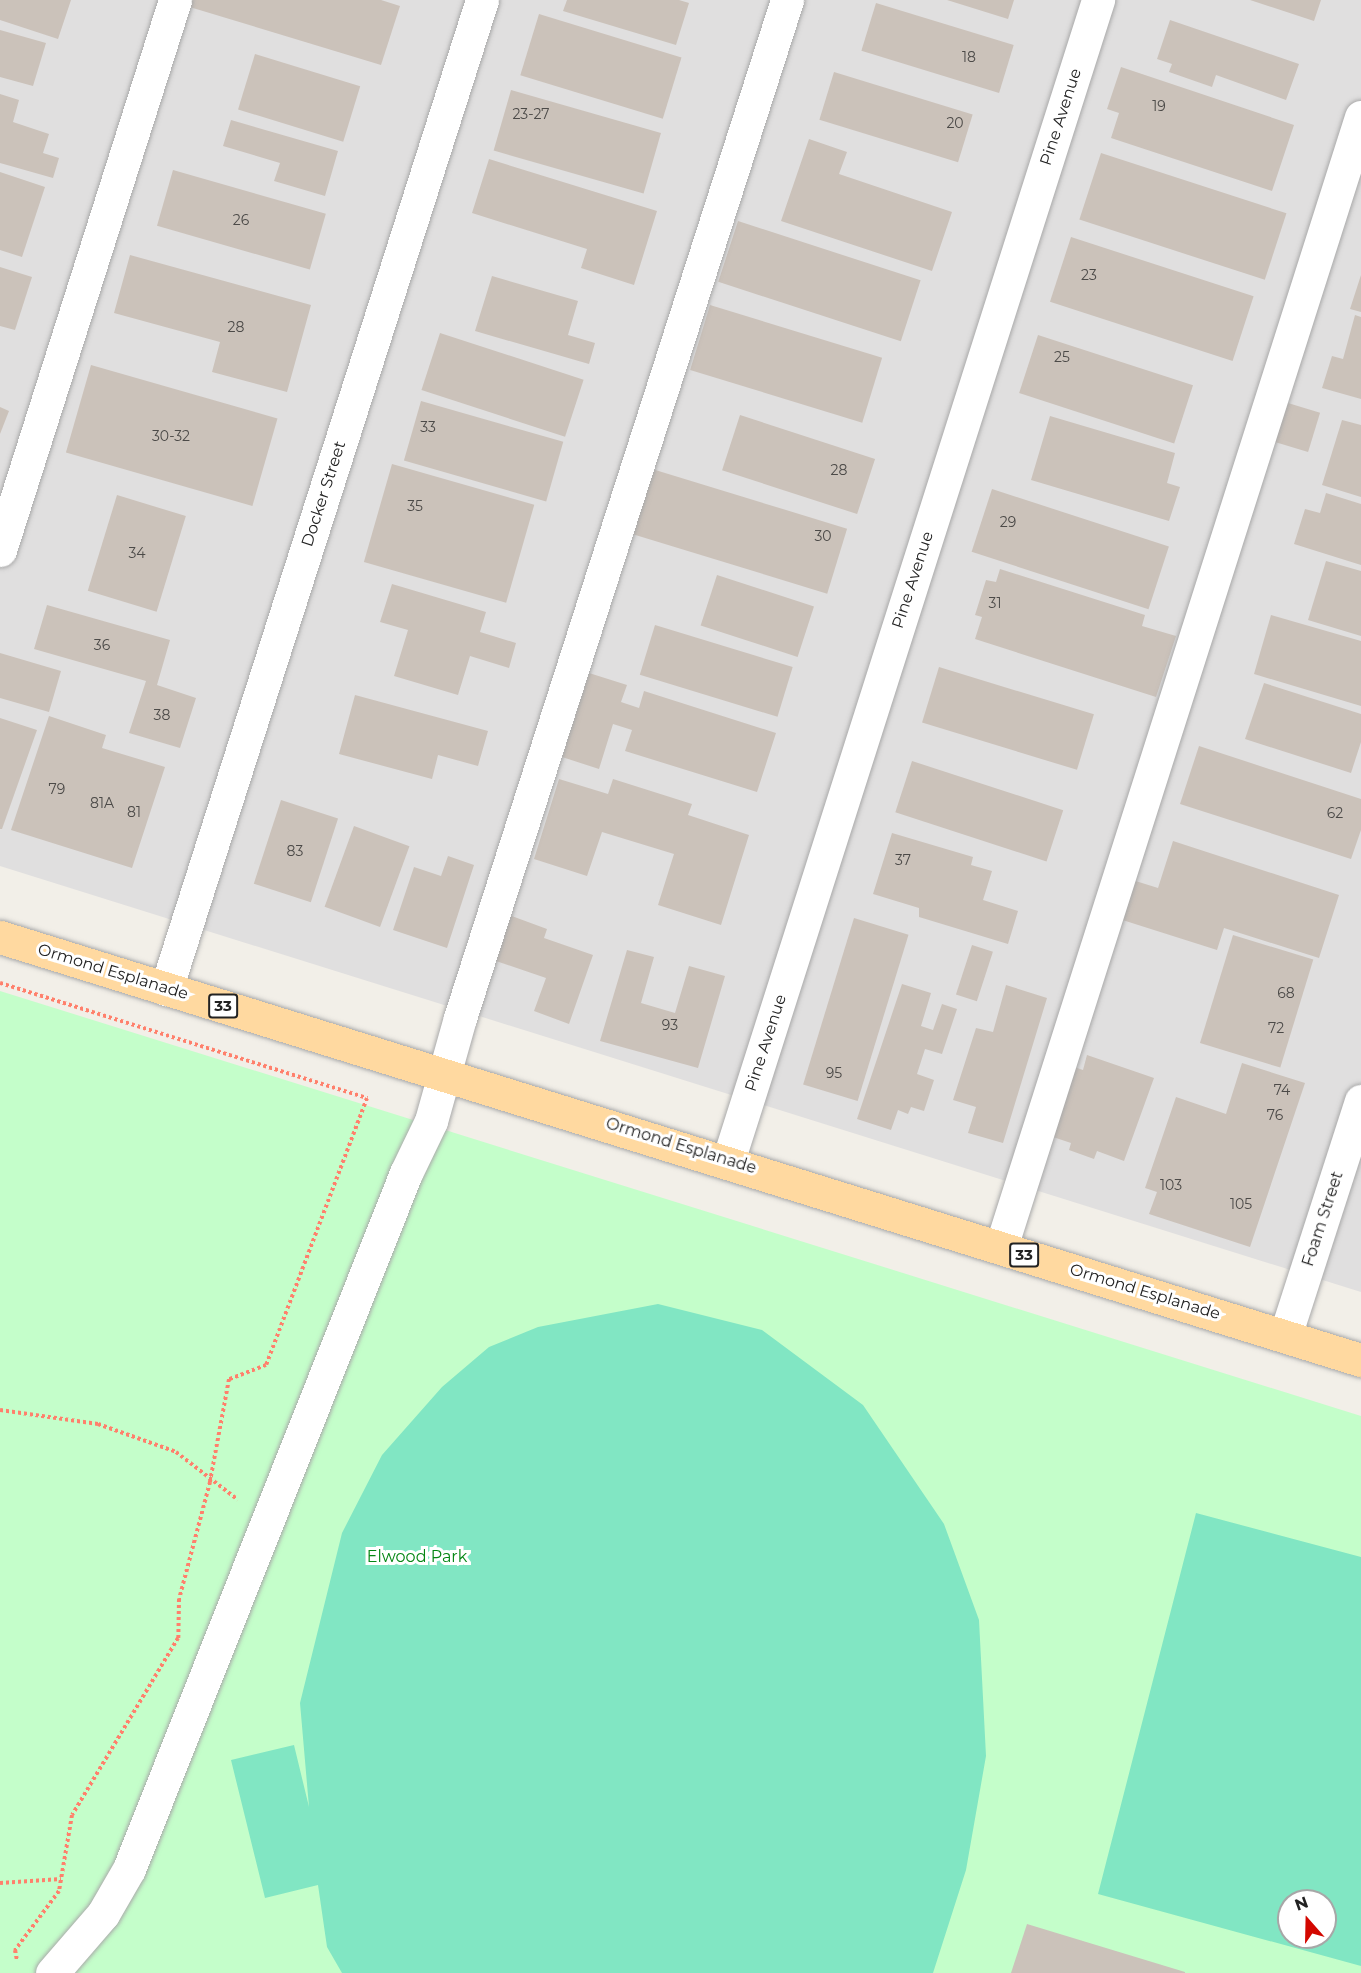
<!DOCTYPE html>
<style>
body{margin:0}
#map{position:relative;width:1361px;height:1973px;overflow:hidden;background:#f2efe8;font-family:Montserrat,sans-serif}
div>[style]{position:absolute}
.residential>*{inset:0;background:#e0dfdf}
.park>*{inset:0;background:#c4feca}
.pitch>*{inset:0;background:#81e6c3}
.building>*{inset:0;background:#cbc2ba;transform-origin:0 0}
.path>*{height:4px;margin-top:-2px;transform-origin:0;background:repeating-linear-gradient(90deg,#ff806c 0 3px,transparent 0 6px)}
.roads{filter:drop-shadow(0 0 2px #a9a9a9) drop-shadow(0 0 2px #a9a9a9)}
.minor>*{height:33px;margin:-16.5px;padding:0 16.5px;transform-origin:16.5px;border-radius:16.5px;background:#fff}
.major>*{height:33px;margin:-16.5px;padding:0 16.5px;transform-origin:16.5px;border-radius:16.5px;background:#ffd9a0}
span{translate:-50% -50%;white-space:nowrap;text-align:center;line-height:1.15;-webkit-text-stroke:6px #fff;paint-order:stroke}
.number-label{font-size:14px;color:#4c4a48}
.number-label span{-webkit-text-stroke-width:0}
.shield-label span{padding:2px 4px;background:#fff;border:2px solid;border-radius:4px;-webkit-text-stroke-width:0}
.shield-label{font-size:15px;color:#222;font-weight:700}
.street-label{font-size:16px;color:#222}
.park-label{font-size:16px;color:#048613}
.north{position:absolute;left:1277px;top:1889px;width:60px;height:60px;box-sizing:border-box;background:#fff;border:2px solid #a7a7a7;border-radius:50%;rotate:340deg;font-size:16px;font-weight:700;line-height:24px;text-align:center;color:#222}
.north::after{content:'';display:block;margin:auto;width:21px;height:27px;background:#d30700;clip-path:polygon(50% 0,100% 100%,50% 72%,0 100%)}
</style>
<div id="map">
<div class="residential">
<div style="clip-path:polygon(0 0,1361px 0,1361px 1292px,0 866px)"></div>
</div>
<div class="park">
<div style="clip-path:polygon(evenodd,0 991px,1361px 1416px,1361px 1973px,0 1973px,0 991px,1289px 1901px,1325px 1901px,1325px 1937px,1289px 1937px,1289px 1901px)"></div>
</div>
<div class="pitch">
<div style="clip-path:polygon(658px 1304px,762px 1330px,863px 1405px,944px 1524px,979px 1620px,986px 1756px,966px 1870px,933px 1973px,342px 1973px,327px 1947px,318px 1885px,265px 1898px,231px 1760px,294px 1745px,309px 1807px,300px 1703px,342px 1533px,382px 1455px,442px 1387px,489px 1347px,538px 1327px)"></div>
<div style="clip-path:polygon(evenodd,1196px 1513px,1361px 1557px,1361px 1966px,1098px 1894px,1196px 1513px,1289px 1901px,1325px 1901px,1325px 1937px,1289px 1937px,1289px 1901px)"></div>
</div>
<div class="building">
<div style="clip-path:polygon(0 0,71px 0,58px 39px,0 20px)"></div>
<div style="clip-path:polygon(184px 0,381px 0,400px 6px,381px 65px,183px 5px)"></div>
<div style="clip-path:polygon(567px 0,679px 0,689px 3px,676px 45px,563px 11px)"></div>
<div style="clip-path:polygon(947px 0,1014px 0,1008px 19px)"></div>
<div style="clip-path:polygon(1250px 0,1321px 0,1314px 21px)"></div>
<div style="left:876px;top:3px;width:144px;height:50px;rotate:17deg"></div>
<div style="left:539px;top:14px;width:149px;height:64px;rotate:17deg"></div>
<div style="clip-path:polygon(1170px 20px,1299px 64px,1286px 100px,1216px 75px,1212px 87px,1169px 72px,1172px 64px,1157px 59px)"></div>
<div style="clip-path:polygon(0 30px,46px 43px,33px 86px,0 77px)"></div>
<div style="left:255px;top:54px;width:110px;height:58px;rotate:17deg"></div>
<div style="clip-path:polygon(1121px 67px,1294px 125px,1272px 191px,1111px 138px,1119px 113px,1107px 109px)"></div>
<div style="left:834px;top:72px;width:145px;height:50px;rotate:17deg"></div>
<div style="left:511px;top:90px;width:156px;height:63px;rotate:16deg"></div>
<div style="clip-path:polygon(0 94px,19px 100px,13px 122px,49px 134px,43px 153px,59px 158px,53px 178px,0 163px)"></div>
<div style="clip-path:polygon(231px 120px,338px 151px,325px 196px,274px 181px,280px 163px,223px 146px)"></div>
<div style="clip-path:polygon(809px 139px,847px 152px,839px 174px,952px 212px,932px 271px,781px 221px)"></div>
<div style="left:1101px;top:153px;width:195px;height:70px;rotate:18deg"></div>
<div style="clip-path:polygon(489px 159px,657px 211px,634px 285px,581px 268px,587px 249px,472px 213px)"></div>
<div style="left:173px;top:170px;width:159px;height:58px;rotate:16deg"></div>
<div style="clip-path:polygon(0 172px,45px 187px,22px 257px,0 250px)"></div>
<div style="left:738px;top:221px;width:192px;height:64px;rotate:18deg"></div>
<div style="left:1071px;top:237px;width:192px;height:68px;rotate:18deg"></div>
<div style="clip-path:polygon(130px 255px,311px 305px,287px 392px,212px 372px,220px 342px,114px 313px)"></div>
<div style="clip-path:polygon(0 267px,32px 277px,15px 330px,0 326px)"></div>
<div style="clip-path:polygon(1361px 275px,1361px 312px,1350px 309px)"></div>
<div style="clip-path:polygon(492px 276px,578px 301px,568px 335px,595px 343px,589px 364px,475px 331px)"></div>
<div style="left:710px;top:305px;width:180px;height:68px;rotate:17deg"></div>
<div style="clip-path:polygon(1355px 315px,1361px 317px,1361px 399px,1322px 388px,1332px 356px,1343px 359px)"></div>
<div style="left:440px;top:333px;width:151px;height:60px;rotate:18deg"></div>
<div style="left:1038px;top:335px;width:163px;height:61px;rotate:18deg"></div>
<div style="left:91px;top:365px;width:194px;height:91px;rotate:16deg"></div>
<div style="left:1278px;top:400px;width:44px;height:41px;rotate:17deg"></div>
<div style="left:421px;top:401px;width:148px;height:62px;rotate:16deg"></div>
<div style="clip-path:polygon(0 407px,9px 411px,0 434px)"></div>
<div style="left:740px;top:415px;width:142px;height:58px;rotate:18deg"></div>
<div style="clip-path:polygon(1050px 416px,1175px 453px,1167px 483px,1180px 487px,1169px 521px,1031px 480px)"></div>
<div style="clip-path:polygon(1342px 420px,1361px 425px,1361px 497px,1322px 485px)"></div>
<div style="left:392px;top:464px;width:148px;height:102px;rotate:16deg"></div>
<div style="left:652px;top:469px;width:204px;height:68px;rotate:17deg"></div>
<div style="left:992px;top:489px;width:186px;height:66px;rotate:18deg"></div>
<div style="clip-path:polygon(1326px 493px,1361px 504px,1361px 565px,1294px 544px,1305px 509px,1320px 513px)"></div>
<div style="left:117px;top:495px;width:72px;height:100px;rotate:17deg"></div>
<div style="clip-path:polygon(1326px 561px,1361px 571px,1361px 636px,1308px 620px)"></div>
<div style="clip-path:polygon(1000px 569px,1145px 615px,1142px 626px,1176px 636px,1156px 697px,975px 639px,982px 617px,975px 615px,986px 580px,996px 582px)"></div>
<div style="left:717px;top:575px;width:102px;height:53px;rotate:18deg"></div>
<div style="clip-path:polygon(392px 584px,486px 612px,480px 632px,516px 643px,509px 668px,470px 656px,458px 695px,394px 676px,408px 630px,380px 622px)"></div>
<div style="clip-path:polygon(47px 605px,170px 640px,157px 685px,196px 698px,180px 748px,129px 733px,146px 681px,34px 649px)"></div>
<div style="clip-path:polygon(1271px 615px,1361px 641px,1361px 706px,1254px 674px)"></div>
<div style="left:655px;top:625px;width:144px;height:52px;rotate:17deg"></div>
<div style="clip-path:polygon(0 653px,61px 671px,49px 712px,0 698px)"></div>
<div style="left:939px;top:667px;width:162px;height:58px;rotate:17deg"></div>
<div style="clip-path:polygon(589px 673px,627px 685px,621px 702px,639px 708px,644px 691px,776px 733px,757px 792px,625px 751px,632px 730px,613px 724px,599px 769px,562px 757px)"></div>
<div style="clip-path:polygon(1264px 683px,1361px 714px,1361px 742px,1351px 773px,1245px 739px)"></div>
<div style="clip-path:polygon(355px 695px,488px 731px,478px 766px,438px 755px,432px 779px,339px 754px)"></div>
<div style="clip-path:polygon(49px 716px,106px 735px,102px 748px,165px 767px,132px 868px,11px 830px)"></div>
<div style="clip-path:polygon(0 718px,37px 730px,2px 829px,0 829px)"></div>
<div style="clip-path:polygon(1199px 746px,1361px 799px,1361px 830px,1351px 859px,1180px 804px)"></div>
<div style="left:912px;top:761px;width:159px;height:54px;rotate:18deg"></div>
<div style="clip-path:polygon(559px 779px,608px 794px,613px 779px,692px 804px,688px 815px,749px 835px,721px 925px,658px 905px,674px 854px,602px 832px,587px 876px,534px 859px)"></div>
<div style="left:281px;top:800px;width:60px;height:88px;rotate:18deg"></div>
<div style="left:354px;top:826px;width:59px;height:86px;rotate:20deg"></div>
<div style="clip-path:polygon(892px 833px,973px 857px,971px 865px,992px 871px,983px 900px,1018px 911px,1008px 944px,919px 917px,919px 908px,873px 894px)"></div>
<div style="clip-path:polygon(1173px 841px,1339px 895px,1319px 958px,1224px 928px,1217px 950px,1113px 917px,1126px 878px,1158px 888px)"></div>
<div style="clip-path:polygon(448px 856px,474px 865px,447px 948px,393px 930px,414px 867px,441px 876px)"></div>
<div style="clip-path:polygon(509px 915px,547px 929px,544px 938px,593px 955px,569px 1024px,534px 1011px,546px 978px,493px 960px)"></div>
<div style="left:854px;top:918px;width:57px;height:174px;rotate:17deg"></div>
<div style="left:1233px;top:935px;width:84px;height:113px;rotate:17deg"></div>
<div style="left:972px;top:945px;width:22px;height:52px;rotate:18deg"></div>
<div style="clip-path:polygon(627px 950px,654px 957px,641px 1003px,675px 1013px,689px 966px,725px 976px,698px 1068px,600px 1041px)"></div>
<div style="clip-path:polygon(902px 984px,931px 993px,921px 1026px,933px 1030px,942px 1004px,957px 1009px,942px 1054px,925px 1049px,917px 1074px,934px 1080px,924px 1111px,911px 1107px,908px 1114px,898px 1110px,891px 1130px,857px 1119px)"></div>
<div style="clip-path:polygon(1006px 985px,1047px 998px,1003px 1143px,968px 1133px,976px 1107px,953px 1100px,976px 1028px,993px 1032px)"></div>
<div style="clip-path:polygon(1087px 1055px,1154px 1078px,1124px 1161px,1097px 1151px,1094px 1159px,1069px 1150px,1071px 1143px,1044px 1134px,1068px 1065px,1083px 1070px)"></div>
<div style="clip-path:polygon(1242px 1063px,1305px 1083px,1250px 1247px,1149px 1214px,1157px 1192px,1145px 1188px,1176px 1097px,1226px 1114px)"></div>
<div style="clip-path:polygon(1027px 1924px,1185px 1972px,1185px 1973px,1011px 1973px)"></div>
</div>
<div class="path">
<div style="left:0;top:983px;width:385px;rotate:17.4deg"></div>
<div style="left:367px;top:1098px;width:285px;rotate:110.7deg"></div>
<div style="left:266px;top:1365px;width:40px;rotate:159deg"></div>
<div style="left:229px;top:1379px;width:105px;rotate:100.5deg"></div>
<div style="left:210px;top:1482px;width:121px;rotate:104.8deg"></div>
<div style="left:179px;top:1599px;width:39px;rotate:91deg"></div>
<div style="left:178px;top:1638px;width:206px;rotate:120.9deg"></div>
<div style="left:72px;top:1815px;width:77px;rotate:99.7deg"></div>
<div style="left:59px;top:1891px;width:74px;rotate:126.7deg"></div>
<div style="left:15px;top:1950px;width:10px;rotate:79deg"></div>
<div style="left:0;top:1410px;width:99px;rotate:8.1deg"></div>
<div style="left:98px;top:1424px;width:83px;rotate:19.7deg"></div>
<div style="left:176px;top:1452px;width:78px;rotate:37.7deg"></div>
<div style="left:0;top:1883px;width:61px;rotate:-3.8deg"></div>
</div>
<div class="roads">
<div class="minor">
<div style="left:0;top:550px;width:577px;rotate:-72.35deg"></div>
<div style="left:166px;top:989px;width:1038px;rotate:-72.28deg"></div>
<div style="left:728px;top:1161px;width:1219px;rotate:-72.32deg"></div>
<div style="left:1001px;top:1247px;width:1186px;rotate:-72.33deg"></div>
<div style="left:1285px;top:1336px;width:247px;rotate:-72.1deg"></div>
<div style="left:52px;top:1973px;width:78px;rotate:-49.2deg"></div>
<div style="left:103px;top:1914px;width:52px;rotate:-60deg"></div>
<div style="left:129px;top:1869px;width:749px;rotate:-68.3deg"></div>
<div style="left:406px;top:1173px;width:58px;rotate:-64.3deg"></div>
<div style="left:431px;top:1121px;width:107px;rotate:-74.3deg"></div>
<div style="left:460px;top:1018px;width:1069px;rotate:-72.19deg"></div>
</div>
<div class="major">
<div style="left:0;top:937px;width:1425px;rotate:17.27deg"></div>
</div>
</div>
<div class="number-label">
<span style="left:969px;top:57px">18</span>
<span style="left:1159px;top:106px">19</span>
<span style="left:531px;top:114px">23-27</span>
<span style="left:955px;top:123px">20</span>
<span style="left:241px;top:220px">26</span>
<span style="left:1089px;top:275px">23</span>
<span style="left:236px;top:327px">28</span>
<span style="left:1062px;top:357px">25</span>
<span style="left:428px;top:427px">33</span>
<span style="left:171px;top:436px">30-32</span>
<span style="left:839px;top:470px">28</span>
<span style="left:415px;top:506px">35</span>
<span style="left:1008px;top:522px">29</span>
<span style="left:823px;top:536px">30</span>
<span style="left:137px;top:553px">34</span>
<span style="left:995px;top:603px">31</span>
<span style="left:102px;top:645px">36</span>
<span style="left:162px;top:715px">38</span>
<span style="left:57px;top:789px">79</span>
<span style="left:102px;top:803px">81A</span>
<span style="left:134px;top:812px">81</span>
<span style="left:1335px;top:813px">62</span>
<span style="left:295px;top:851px">83</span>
<span style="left:903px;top:860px">37</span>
<span style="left:1286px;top:993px">68</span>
<span style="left:670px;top:1025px">93</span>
<span style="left:1276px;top:1028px">72</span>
<span style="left:834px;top:1073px">95</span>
<span style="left:1282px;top:1090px">74</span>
<span style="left:1275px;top:1115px">76</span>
<span style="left:1171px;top:1185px">103</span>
<span style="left:1241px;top:1204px">105</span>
</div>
<div class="shield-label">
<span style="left:223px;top:1006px">33</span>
<span style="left:1024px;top:1255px">33</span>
</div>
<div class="street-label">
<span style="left:1061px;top:117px;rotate:-72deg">Pine Avenue</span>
<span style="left:324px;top:494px;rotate:-72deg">Docker Street</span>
<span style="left:913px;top:580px;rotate:-72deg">Pine Avenue</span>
<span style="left:113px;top:972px;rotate:17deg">Ormond Esplanade</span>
<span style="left:766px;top:1043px;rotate:-72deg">Pine Avenue</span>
<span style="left:681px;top:1146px;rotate:17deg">Ormond Esplanade</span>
<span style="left:1323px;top:1219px;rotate:-72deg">Foam Street</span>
<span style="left:1145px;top:1292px;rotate:17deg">Ormond Esplanade</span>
</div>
<div class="park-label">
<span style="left:417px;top:1557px">Elwood Park</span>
</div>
<div class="north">N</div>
</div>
